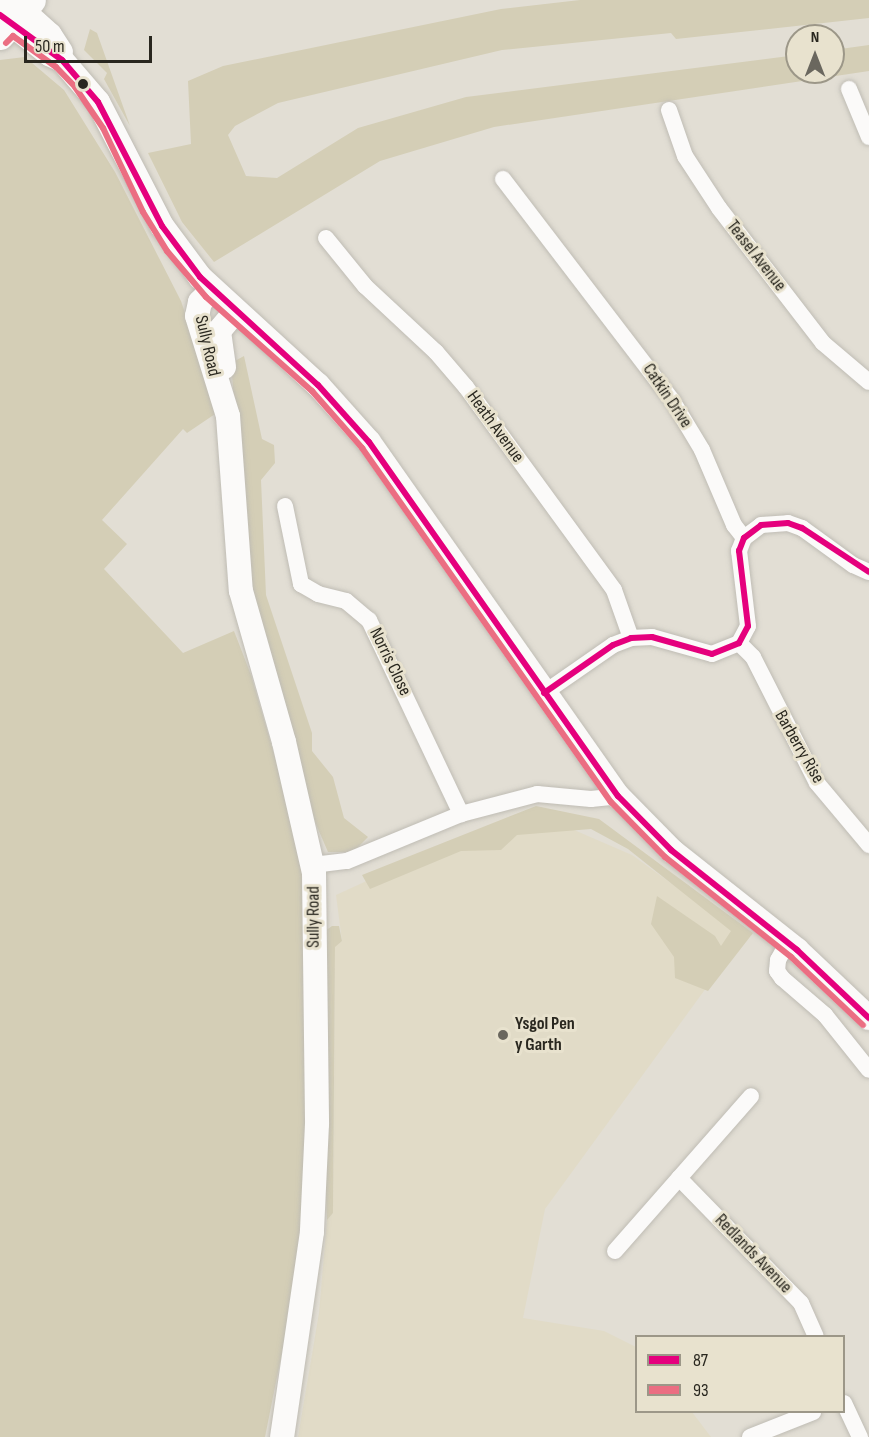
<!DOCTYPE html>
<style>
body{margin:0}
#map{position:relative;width:869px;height:1437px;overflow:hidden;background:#e2ded4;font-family:"Sofia Sans Condensed",sans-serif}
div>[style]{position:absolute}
.built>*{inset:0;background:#e1dbc7}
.green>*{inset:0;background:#d4ceb6}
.roads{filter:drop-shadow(0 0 2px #bfbcb4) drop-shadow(0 0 2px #bfbcb4)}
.street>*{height:16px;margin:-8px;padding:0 8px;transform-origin:8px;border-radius:8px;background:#fbfaf9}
.secondary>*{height:24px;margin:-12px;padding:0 12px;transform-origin:12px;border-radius:12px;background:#fbfaf9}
.primary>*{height:27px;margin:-13.5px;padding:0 13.5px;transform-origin:13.5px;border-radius:13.5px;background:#fbfaf9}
.bus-1>*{height:6px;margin:-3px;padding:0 3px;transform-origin:3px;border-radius:3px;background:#e5007d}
.bus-2>*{height:6px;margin:-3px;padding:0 3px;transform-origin:3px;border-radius:3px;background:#eb6e82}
.dots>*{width:16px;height:16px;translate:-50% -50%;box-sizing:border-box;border:3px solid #e8e2ce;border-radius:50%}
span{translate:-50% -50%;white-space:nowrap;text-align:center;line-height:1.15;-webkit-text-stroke:6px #e8e2ce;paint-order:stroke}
.street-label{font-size:18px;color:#29271f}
.poi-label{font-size:18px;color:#29271f;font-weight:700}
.left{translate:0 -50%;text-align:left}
.legend{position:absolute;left:635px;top:1335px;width:210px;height:78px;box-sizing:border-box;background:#e8e2ce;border:2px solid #9c9788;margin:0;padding:8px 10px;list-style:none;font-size:18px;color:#29271f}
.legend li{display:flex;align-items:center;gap:12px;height:30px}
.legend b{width:30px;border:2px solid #9c9788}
.north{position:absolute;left:785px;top:24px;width:60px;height:60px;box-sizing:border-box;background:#e8e2ce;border:2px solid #9c9788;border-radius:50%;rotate:0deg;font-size:16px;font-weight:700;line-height:24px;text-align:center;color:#29271f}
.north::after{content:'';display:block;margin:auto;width:21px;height:27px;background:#6a675e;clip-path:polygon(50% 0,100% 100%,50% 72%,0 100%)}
.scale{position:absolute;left:24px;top:36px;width:128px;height:27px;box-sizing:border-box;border:3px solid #29271f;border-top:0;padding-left:8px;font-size:18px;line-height:21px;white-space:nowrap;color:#29271f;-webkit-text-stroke:4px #e8e2ce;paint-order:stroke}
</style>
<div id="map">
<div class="built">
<div style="clip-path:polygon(537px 814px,632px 855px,744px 936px,545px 1209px,523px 1318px,604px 1331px,636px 1347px,636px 1412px,692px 1412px,711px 1437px,298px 1437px,319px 1313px,327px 1220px,333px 1213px,335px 946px,342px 941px,336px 895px,454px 841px)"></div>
</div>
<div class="green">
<div style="clip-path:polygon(580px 0,869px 0,869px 18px,676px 39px,671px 33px,502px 50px,278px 103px,235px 126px,228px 135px,246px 176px,277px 178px,358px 128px,466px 97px,797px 55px,797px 72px,833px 72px,833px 50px,869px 45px,869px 71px,494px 127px,380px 161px,214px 262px,182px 222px,148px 153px,191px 144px,188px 81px,223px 66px,501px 9px)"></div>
<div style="clip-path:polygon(90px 29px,97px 33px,130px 126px,104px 79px,107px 73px,84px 50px)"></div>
<div style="clip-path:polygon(25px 57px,64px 90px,115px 172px,181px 301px,218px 412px,187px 433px,183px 429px,102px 520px,127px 544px,104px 569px,183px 653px,234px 631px,251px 675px,306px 864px,307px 1227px,265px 1437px,0 1437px,0 60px)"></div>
<div style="clip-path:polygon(244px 356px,262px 439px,274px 445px,275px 463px,261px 480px,266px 595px,312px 733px,312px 751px,333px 777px,344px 818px,368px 837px,353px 852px,328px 852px,312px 815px,251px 603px,231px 363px)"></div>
<div style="clip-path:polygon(536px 806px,599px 819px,753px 933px,708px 991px,675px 978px,674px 957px,651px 924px,657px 896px,715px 936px,721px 946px,731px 931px,628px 849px,591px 829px,517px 835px,501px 850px,461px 851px,370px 889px,362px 875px)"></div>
<div style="clip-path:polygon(332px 926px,339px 926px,342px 941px,335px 947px,333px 1213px,327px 1220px,322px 1115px,325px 931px)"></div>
</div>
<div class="roads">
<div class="street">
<div style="left:849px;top:89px;width:52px;rotate:67.4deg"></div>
<div style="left:669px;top:110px;width:49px;rotate:70.8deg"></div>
<div style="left:685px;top:156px;width:62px;rotate:56.8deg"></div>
<div style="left:719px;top:208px;width:170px;rotate:52.4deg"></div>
<div style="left:823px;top:343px;width:60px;rotate:40.3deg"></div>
<div style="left:503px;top:179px;width:278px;rotate:52.6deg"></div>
<div style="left:672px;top:400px;width:58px;rotate:59deg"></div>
<div style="left:702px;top:450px;width:82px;rotate:66.9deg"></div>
<div style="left:734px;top:525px;width:16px;rotate:52deg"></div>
<div style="left:326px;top:238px;width:62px;rotate:50.9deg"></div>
<div style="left:365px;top:286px;width:97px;rotate:42.9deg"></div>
<div style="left:436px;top:352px;width:46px;rotate:49.4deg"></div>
<div style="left:466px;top:387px;width:251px;rotate:53.9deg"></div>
<div style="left:614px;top:590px;width:51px;rotate:70.5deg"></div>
<div style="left:285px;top:506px;width:80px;rotate:78.4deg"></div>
<div style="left:301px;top:584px;width:20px;rotate:30deg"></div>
<div style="left:318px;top:594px;width:29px;rotate:14deg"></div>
<div style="left:346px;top:601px;width:30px;rotate:40deg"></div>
<div style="left:369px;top:620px;width:215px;rotate:64.6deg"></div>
<div style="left:739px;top:643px;width:20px;rotate:45deg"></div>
<div style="left:753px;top:657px;width:141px;rotate:63.1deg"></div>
<div style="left:817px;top:783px;width:81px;rotate:50deg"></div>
<div style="left:544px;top:693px;width:84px;rotate:-34.8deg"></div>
<div style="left:613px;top:645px;width:19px;rotate:-21deg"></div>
<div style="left:631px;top:638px;width:21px;rotate:-3deg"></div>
<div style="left:652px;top:637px;width:62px;rotate:15.8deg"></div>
<div style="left:712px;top:654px;width:29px;rotate:-22deg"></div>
<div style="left:739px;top:643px;width:19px;rotate:-62deg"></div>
<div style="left:748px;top:626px;width:76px;rotate:-96.8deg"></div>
<div style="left:739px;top:551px;width:14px;rotate:-69deg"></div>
<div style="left:744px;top:538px;width:21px;rotate:-37deg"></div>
<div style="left:761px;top:525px;width:27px;rotate:-4deg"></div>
<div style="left:788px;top:523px;width:15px;rotate:20deg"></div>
<div style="left:802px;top:528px;width:63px;rotate:36deg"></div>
<div style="left:853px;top:565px;width:17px;rotate:24deg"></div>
<div style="left:313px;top:865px;width:34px;rotate:-7deg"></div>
<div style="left:347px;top:861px;width:123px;rotate:-22.4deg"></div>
<div style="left:461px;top:814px;width:79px;rotate:-14.7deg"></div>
<div style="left:537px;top:794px;width:54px;rotate:5.3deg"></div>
<div style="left:591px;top:799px;width:27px;rotate:-6deg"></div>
<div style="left:788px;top:942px;width:21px;rotate:119deg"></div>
<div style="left:778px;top:960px;width:11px;rotate:95deg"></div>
<div style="left:777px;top:971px;width:9px;rotate:54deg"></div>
<div style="left:782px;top:978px;width:57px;rotate:40.7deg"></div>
<div style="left:825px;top:1015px;width:70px;rotate:51.3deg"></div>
<div style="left:679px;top:1178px;width:175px;rotate:45.7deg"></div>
<div style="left:801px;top:1303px;width:36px;rotate:66deg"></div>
<div style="left:615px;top:1251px;width:206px;rotate:-48.7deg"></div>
<div style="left:844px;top:1403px;width:38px;rotate:65deg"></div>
<div style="left:750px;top:1437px;width:68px;rotate:-21.6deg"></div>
</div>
<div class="secondary">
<div style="left:11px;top:0;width:52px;rotate:41.9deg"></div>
<div style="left:50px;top:35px;width:20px;rotate:57deg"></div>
<div style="left:0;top:15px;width:63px;rotate:38.5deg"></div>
<div style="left:49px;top:54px;width:14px;rotate:25deg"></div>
<div style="left:62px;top:60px;width:55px;rotate:49.4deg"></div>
<div style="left:98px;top:102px;width:140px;rotate:62.7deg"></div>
<div style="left:162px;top:226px;width:64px;rotate:53.3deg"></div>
<div style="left:200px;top:277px;width:160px;rotate:42.5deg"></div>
<div style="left:318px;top:385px;width:76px;rotate:48.2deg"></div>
<div style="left:369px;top:442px;width:433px;rotate:54.9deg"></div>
<div style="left:618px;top:796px;width:76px;rotate:45.5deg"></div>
<div style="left:671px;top:850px;width:161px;rotate:38.4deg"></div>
<div style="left:797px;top:950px;width:99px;rotate:43.4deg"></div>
<div style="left:212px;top:290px;width:17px;rotate:135deg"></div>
<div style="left:200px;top:302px;width:14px;rotate:102deg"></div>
<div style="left:197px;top:316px;width:105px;rotate:72.8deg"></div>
<div style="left:228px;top:416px;width:175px;rotate:85.8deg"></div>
<div style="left:241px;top:591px;width:157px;rotate:74.1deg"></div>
<div style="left:284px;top:742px;width:134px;rotate:77.1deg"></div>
<div style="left:314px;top:873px;width:251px;rotate:89.3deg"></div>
<div style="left:317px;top:1124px;width:108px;rotate:92.7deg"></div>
<div style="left:312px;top:1232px;width:207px;rotate:98.3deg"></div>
<div style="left:224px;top:367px;width:36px;rotate:-98deg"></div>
<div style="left:219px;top:331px;width:25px;rotate:-50deg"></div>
</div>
<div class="primary">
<div style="left:0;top:3px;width:4px;rotate:-56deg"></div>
<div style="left:0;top:36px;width:48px;rotate:-48.4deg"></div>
</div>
</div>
<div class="bus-1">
<div style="left:0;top:15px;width:77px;rotate:36deg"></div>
<div style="left:62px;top:60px;width:55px;rotate:49.4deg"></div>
<div style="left:98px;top:102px;width:140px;rotate:62.7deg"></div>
<div style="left:162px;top:226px;width:64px;rotate:53.3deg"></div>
<div style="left:200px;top:277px;width:160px;rotate:42.5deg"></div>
<div style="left:318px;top:385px;width:76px;rotate:48.2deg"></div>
<div style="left:369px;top:442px;width:433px;rotate:54.9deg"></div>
<div style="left:618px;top:796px;width:76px;rotate:45.5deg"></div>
<div style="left:671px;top:850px;width:161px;rotate:38.4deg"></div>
<div style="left:797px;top:950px;width:99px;rotate:43.4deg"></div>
<div style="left:544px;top:693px;width:84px;rotate:-34.8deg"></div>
<div style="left:613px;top:645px;width:19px;rotate:-21deg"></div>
<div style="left:631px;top:638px;width:21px;rotate:-3deg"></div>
<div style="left:652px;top:637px;width:62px;rotate:15.8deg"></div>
<div style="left:712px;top:654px;width:29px;rotate:-22deg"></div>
<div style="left:739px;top:643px;width:19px;rotate:-62deg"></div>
<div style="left:748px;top:626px;width:76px;rotate:-96.8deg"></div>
<div style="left:739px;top:551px;width:14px;rotate:-69deg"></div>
<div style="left:744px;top:538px;width:21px;rotate:-37deg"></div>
<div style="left:761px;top:525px;width:27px;rotate:-4deg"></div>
<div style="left:788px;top:523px;width:15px;rotate:20deg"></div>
<div style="left:802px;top:528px;width:80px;rotate:33.3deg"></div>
</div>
<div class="bus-2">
<div style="left:6px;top:43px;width:10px;rotate:-45deg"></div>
<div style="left:13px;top:36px;width:53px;rotate:35.8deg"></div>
<div style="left:56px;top:67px;width:28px;rotate:46deg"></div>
<div style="left:75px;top:87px;width:50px;rotate:55.7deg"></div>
<div style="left:103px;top:128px;width:93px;rotate:64.5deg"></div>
<div style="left:143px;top:212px;width:46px;rotate:58.4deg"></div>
<div style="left:167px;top:251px;width:60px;rotate:49.7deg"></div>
<div style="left:206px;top:297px;width:142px;rotate:41.6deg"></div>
<div style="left:312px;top:391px;width:76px;rotate:48.7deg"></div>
<div style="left:362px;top:448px;width:433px;rotate:54.9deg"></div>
<div style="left:611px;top:802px;width:77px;rotate:45.5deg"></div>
<div style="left:665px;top:857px;width:161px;rotate:38.4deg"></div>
<div style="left:791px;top:957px;width:99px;rotate:43.4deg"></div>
</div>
<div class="dots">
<div style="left:83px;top:84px;background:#29271f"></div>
<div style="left:503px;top:1035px;background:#6a675e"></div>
</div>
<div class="street-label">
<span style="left:756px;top:256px;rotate:52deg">Teasel Avenue</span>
<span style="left:207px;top:346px;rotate:77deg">Sully Road</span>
<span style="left:667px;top:396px;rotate:56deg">Catkin Drive</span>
<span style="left:495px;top:427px;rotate:54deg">Heath Avenue</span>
<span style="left:390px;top:662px;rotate:64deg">Norris Close</span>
<span style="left:799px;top:747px;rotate:60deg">Barberry Rise</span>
<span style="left:314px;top:917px;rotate:-90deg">Sully Road</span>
<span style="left:753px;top:1254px;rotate:46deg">Redlands Avenue</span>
</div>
<div class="poi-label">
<span class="left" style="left:515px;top:1035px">Ysgol Pen<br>y Garth</span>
</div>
<ul class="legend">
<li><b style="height:8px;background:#e5007d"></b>87</li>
<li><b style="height:8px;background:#eb6e82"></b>93</li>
</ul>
<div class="north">N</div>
<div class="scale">50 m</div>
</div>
